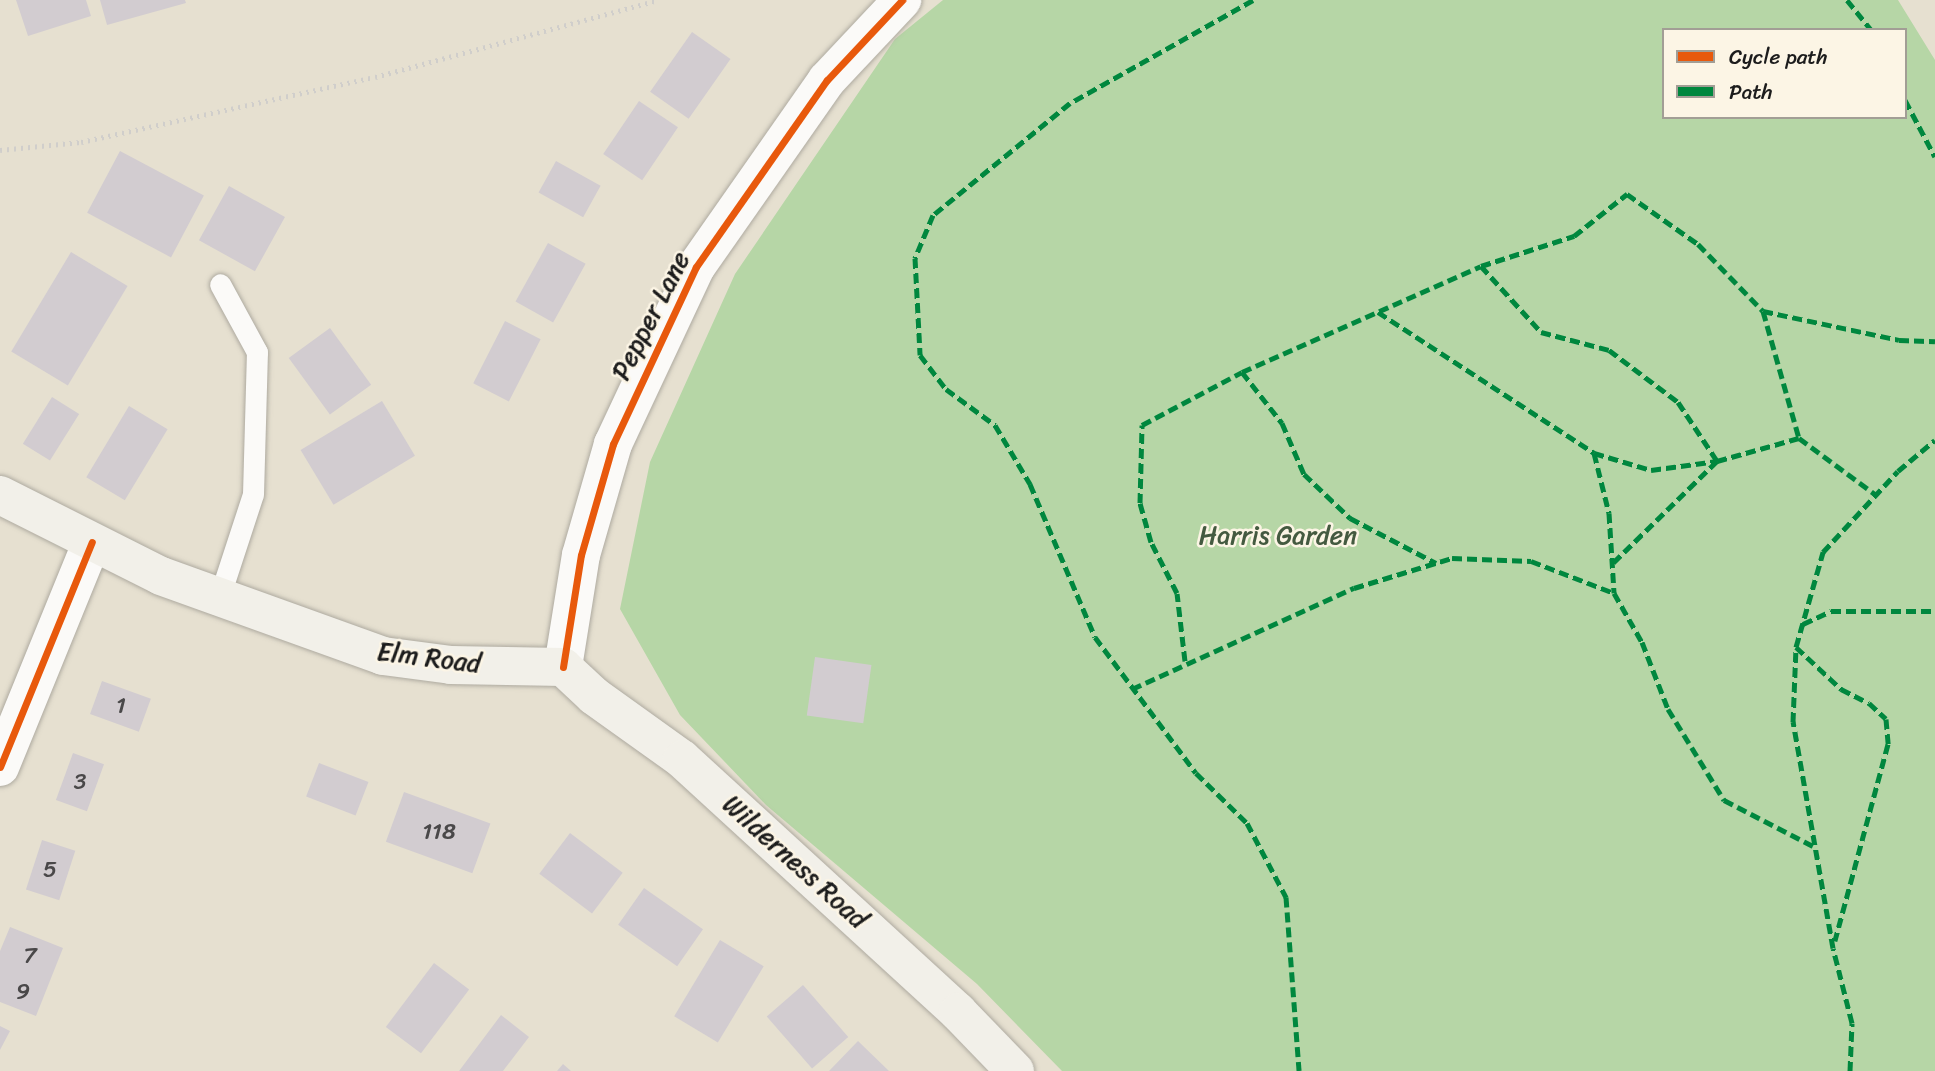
<!DOCTYPE html>
<style>
body{margin:0}
#map{position:relative;width:1935px;height:1071px;overflow:hidden;background:#e6e0d0;font-family:Sriracha,sans-serif}
div>[style]{position:absolute}
.green>*{inset:0;background:#b6d6a6}
.building>*{inset:0;background:#d2ccd0;transform-origin:0 0}
.path>*{height:4.5px;margin-top:-2.25px;transform-origin:0;background:repeating-linear-gradient(90deg,#d0cecb 0 2px,transparent 0 7px)}
.roads{filter:drop-shadow(0 0 2px #aeaaa0) drop-shadow(0 0 2px #aeaaa0)}
.service>*{height:21px;margin:-10.5px;padding:0 10.5px;transform-origin:10.5px;border-radius:10.5px;background:#fbfaf8}
.minor>*{height:38px;margin:-19px;padding:0 19px;transform-origin:19px;border-radius:19px;background:#fbfaf8}
.tertiary>*{height:38px;margin:-19px;padding:0 19px;transform-origin:19px;border-radius:19px;background:#fbfaf8}
.secondary>*{height:38px;margin:-19px;padding:0 19px;transform-origin:19px;border-radius:19px;background:#f2f0e9}
.quiet>*{height:5px;margin-top:-2.5px;transform-origin:0;background:repeating-linear-gradient(90deg,#00873e 0 10px,transparent 0 15px)}
.cycleway>*{height:7px;margin:-3.5px;padding:0 3.5px;transform-origin:3.5px;border-radius:3.5px;background:#e8590c}
span{translate:-50% -50%;white-space:nowrap;text-align:center;line-height:1.15;-webkit-text-stroke:5px #fcf5e5;paint-order:stroke}
.number-label{font-size:23px;color:#4a4849}
.number-label span{-webkit-text-stroke-width:0}
.street-label{font-size:26px;color:#1c1c1c}
.park-label{font-size:26px;color:#445a40}
.legend{position:absolute;left:1662px;top:28px;width:245px;height:91px;box-sizing:border-box;background:#fcf5e5;border:2px solid #a29e95;margin:0;padding:9px 12px;list-style:none;font-size:21px;color:#1c1c1c}
.legend li{display:flex;align-items:center;gap:14px;height:35px}
.legend b{width:35px;border:2px solid #a29e95}
</style>
<div id="map">
<div class="green">
<div style="clip-path:polygon(evenodd,943px 0,1898px 0,1935px 60px,1935px 1071px,1062px 1071px,977px 984px,766px 805px,680px 715px,620px 609px,650px 462px,735px 274px,895px 39px,943px 0,1664px 30px,1905px 30px,1905px 117px,1664px 117px,1664px 30px)"></div>
</div>
<div class="building">
<div style="clip-path:polygon(16px 0,86px 0,91px 16px,28px 36px)"></div>
<div style="clip-path:polygon(100px 0,185px 0,186px 3px,107px 25px)"></div>
<div style="left:692px;top:32px;width:47px;height:73px;rotate:35deg"></div>
<div style="left:639px;top:101px;width:47px;height:64px;rotate:34deg"></div>
<div style="left:120px;top:151px;width:95px;height:70px;rotate:28deg"></div>
<div style="left:556px;top:161px;width:51px;height:36px;rotate:29deg"></div>
<div style="left:229px;top:186px;width:64px;height:62px;rotate:29deg"></div>
<div style="left:548px;top:243px;width:43px;height:67px;rotate:29deg"></div>
<div style="left:71px;top:252px;width:66px;height:116px;rotate:31deg"></div>
<div style="left:505px;top:321px;width:40px;height:70px;rotate:27deg"></div>
<div style="left:330px;top:328px;width:70px;height:51px;rotate:54deg"></div>
<div style="left:52px;top:397px;width:32px;height:55px;rotate:32deg"></div>
<div style="left:382px;top:401px;width:64px;height:95px;rotate:59deg"></div>
<div style="left:129px;top:406px;width:45px;height:83px;rotate:31deg"></div>
<div style="left:815px;top:657px;width:57px;height:59px;rotate:8deg"></div>
<div style="left:102px;top:681px;width:52px;height:35px;rotate:20deg"></div>
<div style="left:73px;top:753px;width:33px;height:50px;rotate:20deg"></div>
<div style="left:319px;top:763px;width:53px;height:36px;rotate:21deg"></div>
<div style="left:404px;top:792px;width:92px;height:53px;rotate:20deg"></div>
<div style="left:570px;top:833px;width:66px;height:51px;rotate:37deg"></div>
<div style="left:42px;top:840px;width:35px;height:52px;rotate:18deg"></div>
<div style="left:644px;top:888px;width:72px;height:45px;rotate:35deg"></div>
<div style="clip-path:polygon(10px 927px,63px 948px,36px 1016px,0 1002px,0 951px)"></div>
<div style="left:720px;top:940px;width:51px;height:89px;rotate:31deg"></div>
<div style="left:434px;top:963px;width:44px;height:80px;rotate:37deg"></div>
<div style="left:803px;top:985px;width:69px;height:48px;rotate:49deg"></div>
<div style="clip-path:polygon(501px 1015px,529px 1037px,503px 1071px,459px 1071px)"></div>
<div style="clip-path:polygon(0 1026px,10px 1031px,0 1050px)"></div>
<div style="clip-path:polygon(858px 1041px,889px 1071px,829px 1071px)"></div>
<div style="clip-path:polygon(563px 1064px,571px 1071px,557px 1071px)"></div>
</div>
<div class="path">
<div style="left:0;top:150px;width:81px;rotate:-5.6deg"></div>
<div style="left:81px;top:142px;width:301px;rotate:-12.5deg"></div>
<div style="left:375px;top:77px;width:293px;rotate:-15.2deg"></div>
</div>
<div class="roads">
<div class="service">
<div style="left:219px;top:598px;width:109px;rotate:-71.9deg"></div>
<div style="left:253px;top:494px;width:142px;rotate:-88.4deg"></div>
<div style="left:257px;top:352px;width:77px;rotate:-118.6deg"></div>
</div>
<div class="minor">
<div style="left:0;top:767px;width:243px;rotate:-67.8deg"></div>
</div>
<div class="tertiary">
<div style="left:563px;top:667px;width:113px;rotate:-80.9deg"></div>
<div style="left:581px;top:555px;width:116px;rotate:-73.9deg"></div>
<div style="left:613px;top:444px;width:195px;rotate:-64.9deg"></div>
<div style="left:696px;top:267px;width:228px;rotate:-55deg"></div>
<div style="left:827px;top:80px;width:110px;rotate:-46.8deg"></div>
</div>
<div class="secondary">
<div style="left:0;top:495px;width:180px;rotate:26.7deg"></div>
<div style="left:161px;top:576px;width:236px;rotate:19.8deg"></div>
<div style="left:383px;top:656px;width:69px;rotate:7.5deg"></div>
<div style="left:451px;top:665px;width:112px;rotate:1deg"></div>
<div style="left:563px;top:667px;width:42px;rotate:43.1deg"></div>
<div style="left:594px;top:696px;width:108px;rotate:35.6deg"></div>
<div style="left:682px;top:759px;width:374px;rotate:42.5deg"></div>
<div style="left:958px;top:1012px;width:82px;rotate:46deg"></div>
</div>
</div>
<div class="quiet">
<div style="left:1253px;top:0;width:210px;rotate:150.6deg"></div>
<div style="left:1070px;top:103px;width:177px;rotate:140.7deg"></div>
<div style="left:933px;top:215px;width:47px;rotate:112.7deg"></div>
<div style="left:915px;top:258px;width:97px;rotate:87deg"></div>
<div style="left:920px;top:355px;width:43px;rotate:52.6deg"></div>
<div style="left:946px;top:389px;width:61px;rotate:36.3deg"></div>
<div style="left:995px;top:425px;width:69px;rotate:59.3deg"></div>
<div style="left:1030px;top:484px;width:166px;rotate:67deg"></div>
<div style="left:1095px;top:637px;width:169px;rotate:53.4deg"></div>
<div style="left:1196px;top:773px;width:71px;rotate:44.4deg"></div>
<div style="left:1247px;top:823px;width:84px;rotate:62.2deg"></div>
<div style="left:1286px;top:897px;width:174px;rotate:85.7deg"></div>
<div style="left:1847px;top:0;width:38px;rotate:51deg"></div>
<div style="left:1905px;top:100px;width:64px;rotate:62.2deg"></div>
<div style="left:1481px;top:266px;width:89px;rotate:47.7deg"></div>
<div style="left:1541px;top:332px;width:70px;rotate:14.8deg"></div>
<div style="left:1609px;top:350px;width:86px;rotate:37deg"></div>
<div style="left:1678px;top:402px;width:71px;rotate:56.5deg"></div>
<div style="left:1717px;top:461px;width:147px;rotate:135.6deg"></div>
<div style="left:1763px;top:311px;width:139px;rotate:12deg"></div>
<div style="left:1899px;top:340px;width:36px;rotate:2deg"></div>
<div style="left:1378px;top:312px;width:258px;rotate:33.1deg"></div>
<div style="left:1594px;top:453px;width:59px;rotate:16.6deg"></div>
<div style="left:1651px;top:470px;width:67px;rotate:-7.8deg"></div>
<div style="left:1717px;top:461px;width:85px;rotate:-15.7deg"></div>
<div style="left:1242px;top:372px;width:65px;rotate:51.9deg"></div>
<div style="left:1282px;top:423px;width:56px;rotate:66.7deg"></div>
<div style="left:1304px;top:474px;width:64px;rotate:43.7deg"></div>
<div style="left:1350px;top:518px;width:97px;rotate:27.6deg"></div>
<div style="left:1594px;top:453px;width:62px;rotate:76deg"></div>
<div style="left:1609px;top:513px;width:80px;rotate:86.4deg"></div>
<div style="left:1803px;top:624px;width:31px;rotate:-25deg"></div>
<div style="left:1831px;top:611px;width:104px"></div>
<div style="left:1796px;top:647px;width:62px;rotate:43deg"></div>
<div style="left:1841px;top:689px;width:31px;rotate:27deg"></div>
<div style="left:1869px;top:703px;width:23px;rotate:43deg"></div>
<div style="left:1886px;top:719px;width:25px;rotate:85deg"></div>
<div style="left:1888px;top:744px;width:204px;rotate:105.1deg"></div>
<div style="left:1185px;top:661px;width:68px;rotate:-96.7deg"></div>
<div style="left:1177px;top:593px;width:57px;rotate:-117deg"></div>
<div style="left:1151px;top:542px;width:41px;rotate:-105.8deg"></div>
<div style="left:1140px;top:503px;width:78px;rotate:-88.5deg"></div>
<div style="left:1142px;top:425px;width:113px;rotate:-27.9deg"></div>
<div style="left:1242px;top:372px;width:261px;rotate:-23.9deg"></div>
<div style="left:1481px;top:266px;width:98px;rotate:-17.9deg"></div>
<div style="left:1574px;top:236px;width:68px;rotate:-38.4deg"></div>
<div style="left:1627px;top:194px;width:87px;rotate:35.2deg"></div>
<div style="left:1698px;top:244px;width:93px;rotate:45.9deg"></div>
<div style="left:1763px;top:311px;width:132px;rotate:74.2deg"></div>
<div style="left:1799px;top:438px;width:96px;rotate:36.5deg"></div>
<div style="left:1132px;top:689px;width:244px;rotate:-24.5deg"></div>
<div style="left:1354px;top:588px;width:102px;rotate:-17deg"></div>
<div style="left:1452px;top:558px;width:79px;rotate:2.2deg"></div>
<div style="left:1531px;top:561px;width:89px;rotate:21.1deg"></div>
<div style="left:1614px;top:593px;width:56px;rotate:60.3deg"></div>
<div style="left:1642px;top:642px;width:72px;rotate:68.8deg"></div>
<div style="left:1668px;top:709px;width:107px;rotate:58.4deg"></div>
<div style="left:1724px;top:800px;width:105px;rotate:27.3deg"></div>
<div style="left:1850px;top:1071px;width:48px;rotate:-87.6deg"></div>
<div style="left:1852px;top:1023px;width:77px;rotate:-104.2deg"></div>
<div style="left:1833px;top:948px;width:230px;rotate:-100deg"></div>
<div style="left:1793px;top:722px;width:75px;rotate:-87.7deg"></div>
<div style="left:1796px;top:647px;width:99px;rotate:-74.1deg"></div>
<div style="left:1823px;top:552px;width:110px;rotate:-47.2deg"></div>
<div style="left:1898px;top:471px;width:48px;rotate:-40deg"></div>
</div>
<div class="cycleway">
<div style="left:563px;top:667px;width:113px;rotate:-80.9deg"></div>
<div style="left:581px;top:555px;width:116px;rotate:-73.9deg"></div>
<div style="left:613px;top:444px;width:195px;rotate:-64.9deg"></div>
<div style="left:696px;top:267px;width:228px;rotate:-55deg"></div>
<div style="left:827px;top:80px;width:110px;rotate:-46.8deg"></div>
<div style="left:0;top:767px;width:243px;rotate:-67.8deg"></div>
</div>
<div class="number-label">
<span style="left:121px;top:706px">1</span>
<span style="left:80px;top:782px">3</span>
<span style="left:439px;top:832px">118</span>
<span style="left:50px;top:870px">5</span>
<span style="left:30px;top:956px">7</span>
<span style="left:23px;top:992px">9</span>
</div>
<div class="street-label">
<span style="left:651px;top:316px;rotate:-63deg">Pepper Lane</span>
<span style="left:429px;top:658px;rotate:7deg">Elm Road</span>
<span style="left:795px;top:862px;rotate:42deg">Wilderness Road</span>
</div>
<div class="park-label">
<span style="left:1278px;top:536px">Harris Garden</span>
</div>
<ul class="legend">
<li><b style="height:9px;background:#e8590c"></b>Cycle path</li>
<li><b style="height:9px;background:#00873e"></b>Path</li>
</ul>
</div>
